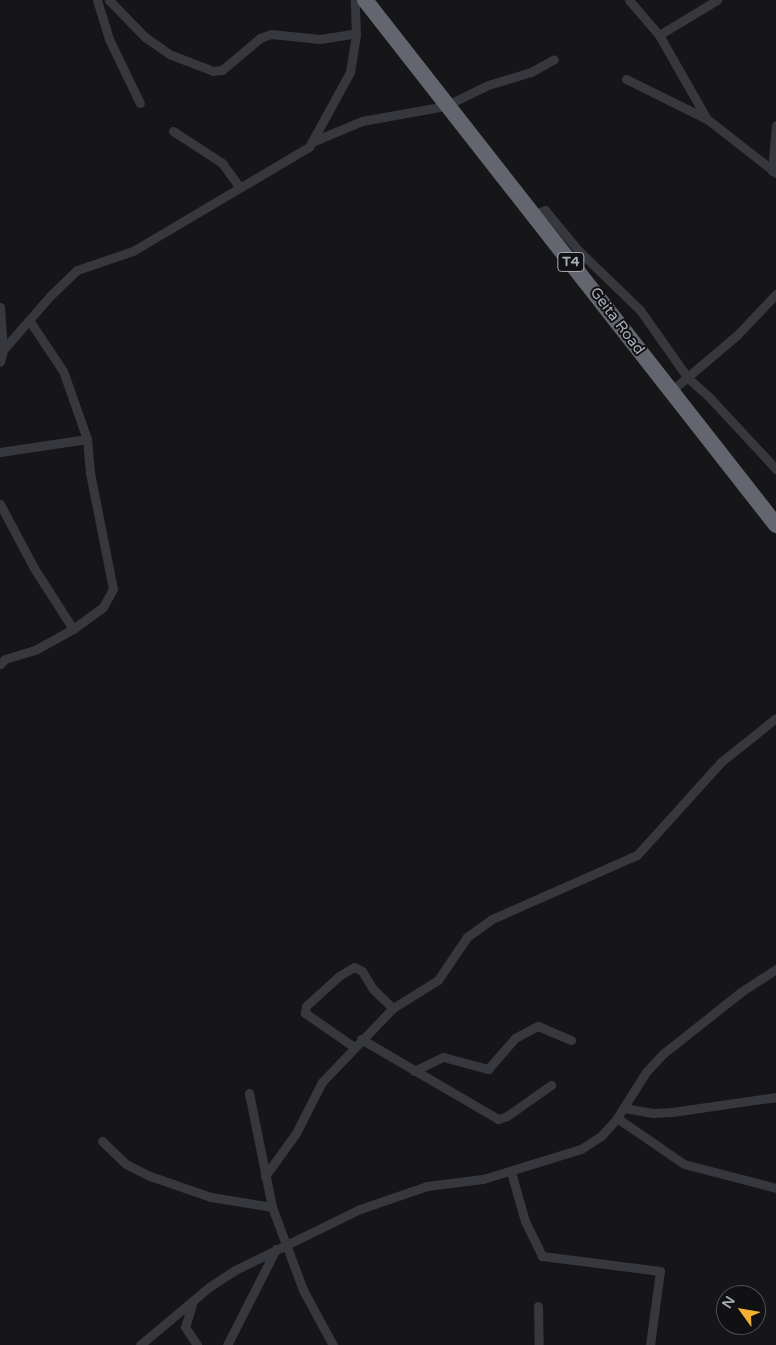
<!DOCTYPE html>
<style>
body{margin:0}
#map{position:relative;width:776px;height:1345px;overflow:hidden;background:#161618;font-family:"Varela Round",sans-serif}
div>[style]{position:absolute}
.street>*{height:9px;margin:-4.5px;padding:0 4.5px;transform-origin:4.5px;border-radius:4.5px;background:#37383d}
.highway>*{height:16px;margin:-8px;padding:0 8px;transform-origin:8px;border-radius:8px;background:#63666e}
span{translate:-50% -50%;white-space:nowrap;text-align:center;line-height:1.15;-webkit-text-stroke:4px #111113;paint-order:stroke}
.shield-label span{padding:1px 4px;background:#111113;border:1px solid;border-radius:4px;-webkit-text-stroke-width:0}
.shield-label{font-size:14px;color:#a8adb8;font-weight:700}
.street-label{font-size:15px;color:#a8adb8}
.north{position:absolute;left:716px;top:1285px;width:50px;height:50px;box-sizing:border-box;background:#111113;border:1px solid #4d4f55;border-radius:50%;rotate:302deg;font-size:14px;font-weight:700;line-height:20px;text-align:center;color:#a8adb8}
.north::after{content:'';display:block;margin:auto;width:18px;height:22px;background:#f2b134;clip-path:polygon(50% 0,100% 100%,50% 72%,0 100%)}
</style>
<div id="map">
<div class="street">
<div style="left:97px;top:0;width:41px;rotate:72.9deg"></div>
<div style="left:109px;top:39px;width:71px;rotate:64.2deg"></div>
<div style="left:109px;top:0;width:52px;rotate:45.8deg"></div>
<div style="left:145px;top:37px;width:29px;rotate:35deg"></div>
<div style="left:169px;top:54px;width:47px;rotate:21.1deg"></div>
<div style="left:213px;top:71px;width:9px;rotate:-6deg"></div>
<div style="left:222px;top:70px;width:50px;rotate:-40.1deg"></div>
<div style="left:260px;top:38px;width:12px;rotate:-20deg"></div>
<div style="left:271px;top:34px;width:49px;rotate:5.8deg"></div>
<div style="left:320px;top:39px;width:36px;rotate:-9deg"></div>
<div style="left:629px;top:0;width:46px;rotate:49.4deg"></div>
<div style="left:659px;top:35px;width:97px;rotate:60.3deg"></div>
<div style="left:659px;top:35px;width:68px;rotate:-31.1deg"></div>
<div style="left:626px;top:79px;width:90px;rotate:26.3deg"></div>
<div style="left:707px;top:119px;width:88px;rotate:38deg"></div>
<div style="left:173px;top:131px;width:59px;rotate:33.1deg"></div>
<div style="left:222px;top:163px;width:29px;rotate:54deg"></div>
<div style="left:314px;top:141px;width:52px;rotate:-22.6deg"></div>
<div style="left:362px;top:121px;width:84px;rotate:-10.2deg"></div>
<div style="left:445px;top:106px;width:48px;rotate:-26deg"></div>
<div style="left:488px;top:85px;width:45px;rotate:-16.8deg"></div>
<div style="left:531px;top:72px;width:26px;rotate:-29deg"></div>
<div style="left:772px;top:171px;width:46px;rotate:-85deg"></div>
<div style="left:535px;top:214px;width:11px;rotate:-22deg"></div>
<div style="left:545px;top:210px;width:52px;rotate:50.5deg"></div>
<div style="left:578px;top:250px;width:86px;rotate:44.1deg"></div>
<div style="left:640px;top:310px;width:83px;rotate:54.8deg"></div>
<div style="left:688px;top:378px;width:31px;rotate:42deg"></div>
<div style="left:711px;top:399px;width:96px;rotate:47.1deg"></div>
<div style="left:0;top:307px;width:43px;rotate:86deg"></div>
<div style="left:3px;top:350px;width:12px;rotate:104deg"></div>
<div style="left:3px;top:350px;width:72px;rotate:-49deg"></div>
<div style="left:50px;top:296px;width:37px;rotate:-44deg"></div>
<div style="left:77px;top:270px;width:59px;rotate:-18.7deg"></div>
<div style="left:133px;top:251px;width:204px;rotate:-30.6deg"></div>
<div style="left:309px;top:147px;width:85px;rotate:-61.3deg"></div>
<div style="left:350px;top:72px;width:36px;rotate:-81deg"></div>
<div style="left:356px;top:36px;width:36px;rotate:-92deg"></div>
<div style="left:671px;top:391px;width:87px;rotate:-40.3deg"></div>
<div style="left:737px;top:335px;width:57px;rotate:-46.4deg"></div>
<div style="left:0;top:452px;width:88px;rotate:-8.5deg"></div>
<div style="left:0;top:504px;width:72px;rotate:62deg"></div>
<div style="left:34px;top:568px;width:72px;rotate:57.4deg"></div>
<div style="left:0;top:664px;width:7px;rotate:-45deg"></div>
<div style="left:5px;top:659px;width:31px;rotate:-17deg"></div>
<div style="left:35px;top:650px;width:43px;rotate:-28.9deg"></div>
<div style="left:73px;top:629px;width:37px;rotate:-36deg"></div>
<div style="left:103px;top:607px;width:21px;rotate:-61deg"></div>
<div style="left:113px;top:589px;width:118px;rotate:-101.2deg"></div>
<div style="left:90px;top:473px;width:34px;rotate:-95deg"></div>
<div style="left:87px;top:439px;width:72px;rotate:-109.4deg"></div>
<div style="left:63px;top:371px;width:61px;rotate:-123.7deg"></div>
<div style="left:361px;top:1039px;width:159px;rotate:30.3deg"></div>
<div style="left:498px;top:1119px;width:9px;rotate:-18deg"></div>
<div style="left:507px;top:1116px;width:54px;rotate:-35.2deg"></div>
<div style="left:354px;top:1047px;width:60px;rotate:-145.2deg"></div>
<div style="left:305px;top:1013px;width:7px;rotate:-82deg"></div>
<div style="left:306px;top:1006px;width:45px;rotate:-42.3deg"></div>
<div style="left:339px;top:976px;width:17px;rotate:-31deg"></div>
<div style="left:354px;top:967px;width:9px;rotate:27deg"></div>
<div style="left:362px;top:971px;width:21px;rotate:59deg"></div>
<div style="left:373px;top:989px;width:28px;rotate:44deg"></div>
<div style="left:414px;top:1071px;width:32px;rotate:-26deg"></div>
<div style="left:443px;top:1057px;width:47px;rotate:14.9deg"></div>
<div style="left:488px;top:1069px;width:41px;rotate:-48.9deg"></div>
<div style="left:515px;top:1038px;width:26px;rotate:-28deg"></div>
<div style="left:538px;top:1026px;width:36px;rotate:23deg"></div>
<div style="left:249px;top:1093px;width:116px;rotate:78.6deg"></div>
<div style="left:272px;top:1207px;width:89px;rotate:69.5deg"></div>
<div style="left:303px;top:1290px;width:63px;rotate:61.4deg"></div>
<div style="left:624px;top:1108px;width:29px;rotate:10deg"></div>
<div style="left:653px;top:1113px;width:19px;rotate:-3deg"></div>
<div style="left:672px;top:1112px;width:105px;rotate:-8.2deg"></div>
<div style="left:617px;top:1118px;width:81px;rotate:34.5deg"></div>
<div style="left:684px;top:1164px;width:95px;rotate:14.6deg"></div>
<div style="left:102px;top:1141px;width:33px;rotate:44deg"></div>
<div style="left:126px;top:1164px;width:27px;rotate:27deg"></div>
<div style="left:150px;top:1176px;width:65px;rotate:19deg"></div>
<div style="left:211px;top:1197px;width:62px;rotate:9.3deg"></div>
<div style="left:511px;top:1172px;width:51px;rotate:74.1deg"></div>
<div style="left:525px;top:1221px;width:39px;rotate:64deg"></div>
<div style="left:542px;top:1256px;width:119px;rotate:7.2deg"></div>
<div style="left:660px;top:1271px;width:75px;rotate:97.7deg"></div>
<div style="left:265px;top:1176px;width:53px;rotate:-54.2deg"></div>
<div style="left:296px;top:1133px;width:57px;rotate:-63deg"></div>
<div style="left:322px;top:1082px;width:103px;rotate:-46.2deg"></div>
<div style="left:393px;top:1008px;width:53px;rotate:-31.9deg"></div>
<div style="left:438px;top:980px;width:52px;rotate:-56deg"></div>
<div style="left:467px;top:937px;width:31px;rotate:-36deg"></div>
<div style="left:492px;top:919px;width:158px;rotate:-23.8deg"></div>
<div style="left:637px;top:855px;width:125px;rotate:-47.9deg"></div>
<div style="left:721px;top:762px;width:70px;rotate:-38.7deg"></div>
<div style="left:193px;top:1301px;width:27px;rotate:107deg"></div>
<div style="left:185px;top:1327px;width:22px;rotate:56deg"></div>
<div style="left:538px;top:1306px;width:39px;rotate:89deg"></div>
<div style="left:140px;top:1345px;width:90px;rotate:-40deg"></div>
<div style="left:209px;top:1287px;width:31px;rotate:-33deg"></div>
<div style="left:235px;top:1270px;width:139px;rotate:-26deg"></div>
<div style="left:360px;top:1209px;width:71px;rotate:-18.9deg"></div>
<div style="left:427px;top:1186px;width:56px;rotate:-7.1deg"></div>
<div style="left:483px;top:1179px;width:102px;rotate:-17deg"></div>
<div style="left:581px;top:1149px;width:24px;rotate:-33deg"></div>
<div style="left:601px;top:1136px;width:24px;rotate:-48deg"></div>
<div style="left:617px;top:1118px;width:54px;rotate:-57.8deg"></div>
<div style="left:646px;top:1072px;width:26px;rotate:-47deg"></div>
<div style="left:664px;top:1053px;width:98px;rotate:-38.4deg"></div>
<div style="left:741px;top:992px;width:42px;rotate:-33.3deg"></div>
<div style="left:227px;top:1345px;width:108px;rotate:-63deg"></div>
</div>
<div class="highway">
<div style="left:365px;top:0;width:667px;rotate:51.94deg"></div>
</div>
<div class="shield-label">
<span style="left:571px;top:262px">T4</span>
</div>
<div class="street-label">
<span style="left:617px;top:321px;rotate:53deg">Geita Road</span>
</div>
<div class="north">N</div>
</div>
